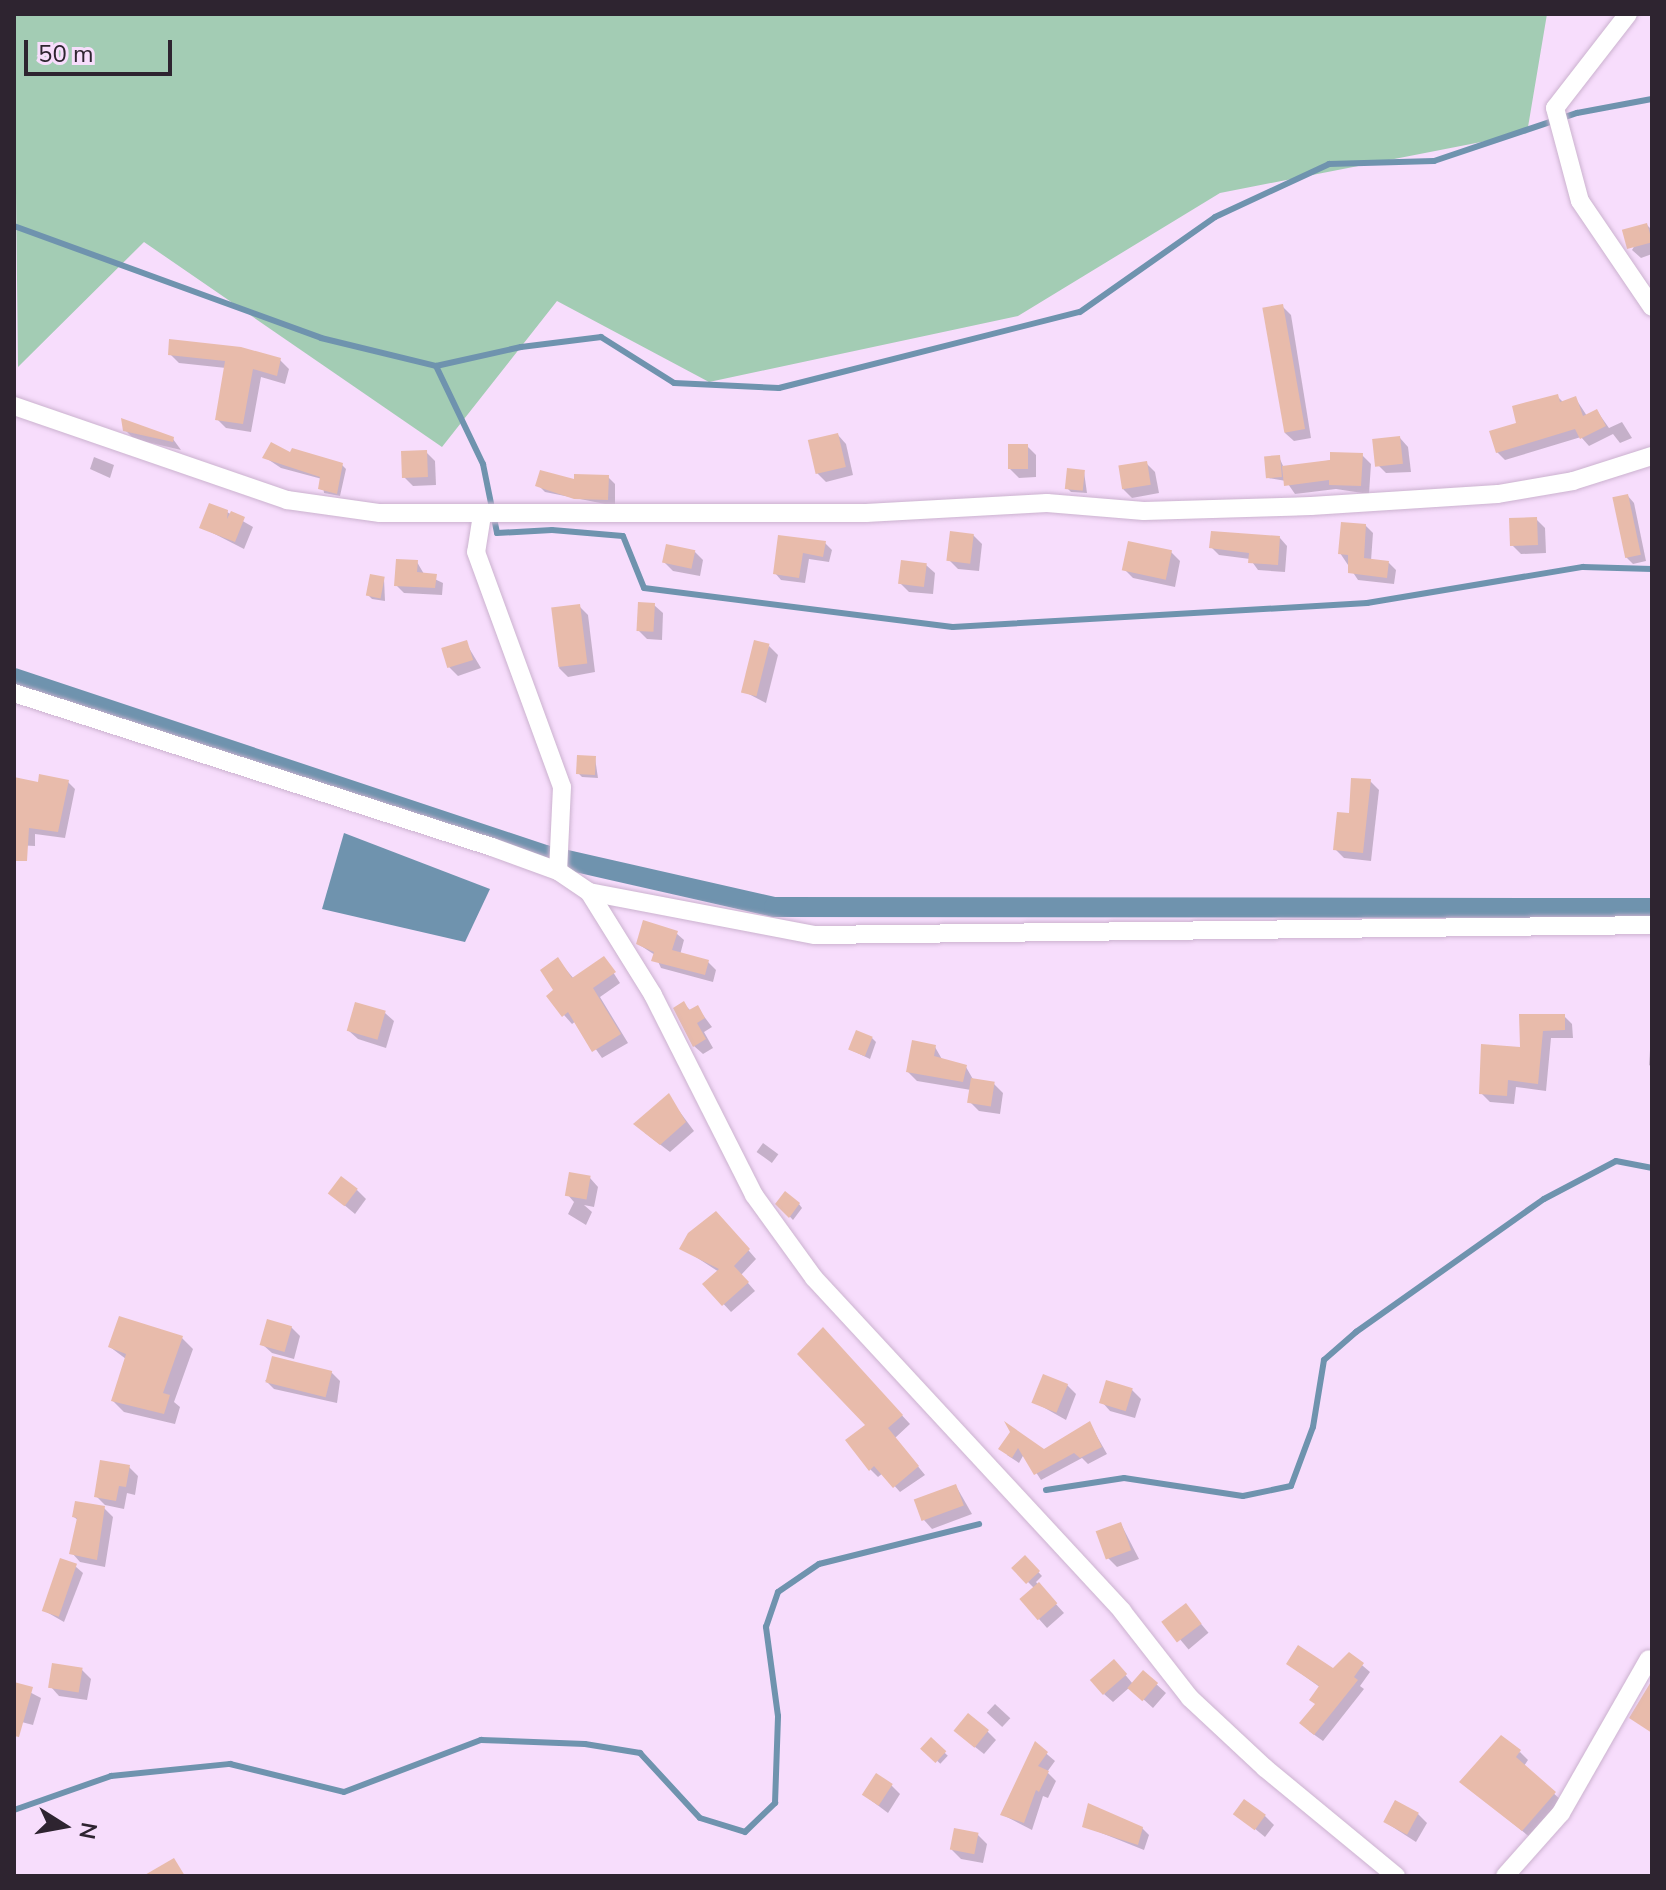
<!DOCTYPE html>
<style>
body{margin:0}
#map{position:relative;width:1666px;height:1890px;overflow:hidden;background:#f7ddfc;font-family:"Nunito Sans",sans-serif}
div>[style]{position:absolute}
.green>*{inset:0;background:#a3ccb4}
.water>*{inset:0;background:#6f93ae}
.shadow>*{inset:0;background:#0003;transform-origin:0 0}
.stream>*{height:6px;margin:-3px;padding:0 3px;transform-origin:3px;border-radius:3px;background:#6f93ae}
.canal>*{height:20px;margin:-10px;padding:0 10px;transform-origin:10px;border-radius:10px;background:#6f93ae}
.building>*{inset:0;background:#e8bbab;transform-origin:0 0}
.roads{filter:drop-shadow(0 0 2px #cbb2cf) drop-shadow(0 0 2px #cbb2cf)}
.minor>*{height:18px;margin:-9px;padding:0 9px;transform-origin:9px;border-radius:9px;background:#fff}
span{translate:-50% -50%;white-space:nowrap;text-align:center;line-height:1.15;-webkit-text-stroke:7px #f7ddfc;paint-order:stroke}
.frame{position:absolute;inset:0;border:16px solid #2e2430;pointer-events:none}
.north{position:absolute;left:24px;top:1786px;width:80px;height:80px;-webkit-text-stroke:6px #f7ddfc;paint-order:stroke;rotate:101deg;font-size:22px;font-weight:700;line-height:32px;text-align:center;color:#2e2430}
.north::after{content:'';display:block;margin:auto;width:28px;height:36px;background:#2e2430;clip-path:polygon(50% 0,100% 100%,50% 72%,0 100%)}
.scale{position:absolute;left:24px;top:40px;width:148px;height:36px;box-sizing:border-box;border:4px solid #2e2430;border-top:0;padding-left:10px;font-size:24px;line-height:28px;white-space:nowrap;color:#2e2430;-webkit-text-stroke:6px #f7ddfc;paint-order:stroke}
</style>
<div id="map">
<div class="green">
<div style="clip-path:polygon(14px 14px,1547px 14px,1527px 133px,1220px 193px,1018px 316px,709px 382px,557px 301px,442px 447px,144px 242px,18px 367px)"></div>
</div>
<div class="water">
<div style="clip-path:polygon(344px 833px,490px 889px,465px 942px,322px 909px)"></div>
</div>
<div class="shadow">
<div style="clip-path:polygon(1647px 225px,1652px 230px,1652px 254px,1641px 258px,1632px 250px)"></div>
<div style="clip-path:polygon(1282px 306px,1291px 315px,1311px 438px,1294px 441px,1285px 433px)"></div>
<div style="clip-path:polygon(170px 354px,280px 360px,289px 369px,285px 384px,261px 377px,251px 432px,226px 428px,217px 419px,226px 368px,179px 363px)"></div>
<div style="clip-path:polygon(1557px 396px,1564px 403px,1576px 399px,1587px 416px,1597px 411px,1609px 428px,1622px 422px,1632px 438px,1620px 443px,1613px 434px,1589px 446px,1581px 437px,1505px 460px,1497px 452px,1518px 425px)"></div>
<div style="clip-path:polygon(125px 430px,173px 439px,181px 450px,134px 439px)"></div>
<div style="clip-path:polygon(838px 435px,846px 444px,853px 475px,826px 482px,817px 473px)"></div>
<div style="clip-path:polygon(1400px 438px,1408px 447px,1411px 472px,1386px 473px,1377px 464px)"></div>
<div style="clip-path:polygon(1027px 446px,1036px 455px,1036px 477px,1019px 478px,1010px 469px)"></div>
<div style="clip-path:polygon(426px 452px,435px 461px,436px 485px,413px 486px,404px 477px)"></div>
<div style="clip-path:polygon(291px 455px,342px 465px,346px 469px,340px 496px,324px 493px,322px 479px,281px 468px,266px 458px)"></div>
<div style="clip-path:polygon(1362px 455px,1371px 464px,1369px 494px,1336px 489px,1295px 494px,1286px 481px,1268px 478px,1279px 457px,1284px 468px)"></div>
<div style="clip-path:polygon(94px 457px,114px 465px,110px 478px,90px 469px)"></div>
<div style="clip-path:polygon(1146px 463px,1155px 472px,1159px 493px,1132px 498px,1123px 489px)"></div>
<div style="clip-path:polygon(1084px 472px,1087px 493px,1071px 492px,1067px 488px)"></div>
<div style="clip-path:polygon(608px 477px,615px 484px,615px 506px,545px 492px,538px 485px)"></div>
<div style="clip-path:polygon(1628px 496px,1634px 503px,1646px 561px,1633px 564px,1626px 557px)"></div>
<div style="clip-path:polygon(227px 512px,253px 527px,244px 549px,201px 527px)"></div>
<div style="clip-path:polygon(1536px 519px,1545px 528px,1546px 553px,1521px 554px,1512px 545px)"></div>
<div style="clip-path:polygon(1365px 525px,1373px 533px,1371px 561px,1389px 563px,1396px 570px,1394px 584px,1358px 580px,1340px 553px)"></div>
<div style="clip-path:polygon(973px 535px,982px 544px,979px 571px,958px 569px,949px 560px)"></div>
<div style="clip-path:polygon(780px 537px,825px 543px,832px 550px,829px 562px,809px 559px,805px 583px,781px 580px,775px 573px)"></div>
<div style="clip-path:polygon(1280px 538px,1287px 546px,1285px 572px,1258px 570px,1250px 559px,1219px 555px,1211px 547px)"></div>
<div style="clip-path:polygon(694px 551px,703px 560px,700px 576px,673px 571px,664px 562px)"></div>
<div style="clip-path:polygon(1171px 552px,1180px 561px,1175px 587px,1133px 578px,1124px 569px)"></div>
<div style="clip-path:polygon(417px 562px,424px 574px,443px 583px,442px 595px,404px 593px,396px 585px)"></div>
<div style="clip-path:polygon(926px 565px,935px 573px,933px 594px,909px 592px,900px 583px)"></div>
<div style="clip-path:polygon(384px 579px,385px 601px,372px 599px,368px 595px)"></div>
<div style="clip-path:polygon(654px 605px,663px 613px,662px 640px,647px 639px,638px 630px)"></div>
<div style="clip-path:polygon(579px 606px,588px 615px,595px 672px,568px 677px,559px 668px)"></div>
<div style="clip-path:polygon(466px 643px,481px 668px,458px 676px,449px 667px)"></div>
<div style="clip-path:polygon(769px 646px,778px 655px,766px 703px,743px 691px)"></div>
<div style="clip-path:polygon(595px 758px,598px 778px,582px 777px,578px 773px)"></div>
<div style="clip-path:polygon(1370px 781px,1379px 790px,1371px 861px,1344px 858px,1335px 849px)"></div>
<div style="clip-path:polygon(14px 782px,68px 782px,75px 789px,65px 838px,35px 834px,35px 846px,14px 845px)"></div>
<div style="clip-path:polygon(676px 933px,684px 940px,680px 955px,708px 962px,716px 970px,713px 982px,661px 968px,655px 955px,638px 944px)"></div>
<div style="clip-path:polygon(604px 958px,620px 983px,600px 997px,628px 1043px,602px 1058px,576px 1021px,572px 1024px,564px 1015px,556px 991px,558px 960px,574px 979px)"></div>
<div style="clip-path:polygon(684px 1004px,691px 1011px,697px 1007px,712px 1027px,704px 1032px,713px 1048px,703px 1054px,694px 1046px)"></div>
<div style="clip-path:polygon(385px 1013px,394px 1021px,386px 1048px,358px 1039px,349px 1031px)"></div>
<div style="clip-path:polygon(1521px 1016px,1564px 1016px,1572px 1024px,1573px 1038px,1551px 1038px,1546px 1091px,1516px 1087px,1514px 1104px,1490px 1102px,1481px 1093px,1522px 1049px)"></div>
<div style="clip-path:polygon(872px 1038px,876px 1042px,870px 1059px,851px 1050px)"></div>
<div style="clip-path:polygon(935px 1047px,943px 1061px,966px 1067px,974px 1081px,994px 1084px,1003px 1093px,1000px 1114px,979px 1111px,970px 1102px,971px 1090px,917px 1081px,908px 1072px)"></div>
<div style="clip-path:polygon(1650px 1050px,1652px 1050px,1652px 1067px,1649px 1065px)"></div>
<div style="clip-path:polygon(668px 1096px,694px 1131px,670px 1152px,645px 1133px)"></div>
<div style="left:763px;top:1143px;width:19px;height:11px;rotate:36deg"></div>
<div style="clip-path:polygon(590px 1178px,598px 1187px,594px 1207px,584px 1205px,592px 1212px,586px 1225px,568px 1214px,574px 1202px,567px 1194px)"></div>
<div style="clip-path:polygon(357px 1190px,366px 1199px,355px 1214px,331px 1194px)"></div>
<div style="clip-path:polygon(778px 1204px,799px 1204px,802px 1208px,793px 1220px)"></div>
<div style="clip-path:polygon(724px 1222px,756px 1259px,741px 1275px,755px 1291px,731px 1312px,705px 1284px,719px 1272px,682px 1248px)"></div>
<div style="clip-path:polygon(291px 1327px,300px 1336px,294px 1359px,272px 1353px,263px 1345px)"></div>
<div style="clip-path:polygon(823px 1330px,910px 1424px,895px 1438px,925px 1475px,900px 1492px,883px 1473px,878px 1477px,870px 1469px,868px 1425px)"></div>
<div style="clip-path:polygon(182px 1338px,193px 1349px,174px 1402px,180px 1407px,175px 1424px,124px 1412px,113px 1401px,126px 1359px,110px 1347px)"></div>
<div style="clip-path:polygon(331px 1372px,340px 1381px,337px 1403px,274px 1389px,265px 1380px)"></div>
<div style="clip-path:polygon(1067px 1385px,1076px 1394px,1066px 1420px,1034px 1402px)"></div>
<div style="clip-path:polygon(1132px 1390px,1141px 1399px,1135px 1418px,1110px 1411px,1102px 1402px)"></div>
<div style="clip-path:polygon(1090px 1424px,1107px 1454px,1088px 1464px,1082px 1458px,1041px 1480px,1024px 1454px,1019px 1463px,1007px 1455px,1012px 1432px,1044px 1452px)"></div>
<div style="clip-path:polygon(129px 1467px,138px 1476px,135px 1495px,127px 1493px,124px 1509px,105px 1505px,96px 1496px)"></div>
<div style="clip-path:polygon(956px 1486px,972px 1514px,932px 1529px,924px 1520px)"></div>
<div style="clip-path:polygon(104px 1508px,113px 1517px,105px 1567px,80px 1562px,72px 1553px,79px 1521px,74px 1517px)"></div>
<div style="clip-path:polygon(1121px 1524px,1139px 1559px,1117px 1567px,1108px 1558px)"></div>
<div style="clip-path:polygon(1025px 1558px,1042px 1576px,1036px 1582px,1064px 1613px,1047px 1628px,1022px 1600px,1034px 1588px,1014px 1568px)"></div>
<div style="clip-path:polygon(75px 1566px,83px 1573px,64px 1622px,43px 1610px)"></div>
<div style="left:1186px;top:1606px;width:35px;height:26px;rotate:50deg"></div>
<div style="clip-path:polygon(1349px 1654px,1370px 1672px,1360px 1686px,1364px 1689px,1323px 1741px,1309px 1731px,1321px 1688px,1288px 1664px,1333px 1671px)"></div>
<div style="clip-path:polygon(82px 1670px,91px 1679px,87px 1700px,59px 1696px,51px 1687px)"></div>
<div style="clip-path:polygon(1122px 1671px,1133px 1684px,1143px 1672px,1166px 1693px,1153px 1708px,1130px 1687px,1113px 1702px,1104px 1694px)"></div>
<div style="clip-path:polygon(14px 1684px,41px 1698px,33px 1725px,14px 1720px)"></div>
<div style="left:995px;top:1704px;width:21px;height:12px;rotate:43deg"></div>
<div style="clip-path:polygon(987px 1731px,996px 1740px,984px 1754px,965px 1739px)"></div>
<div style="left:931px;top:1740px;width:23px;height:11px;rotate:43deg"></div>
<div style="clip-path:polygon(1035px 1744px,1055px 1761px,1047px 1772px,1056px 1781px,1048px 1798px,1043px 1796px,1032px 1830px,1003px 1815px)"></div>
<div style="clip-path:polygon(1520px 1752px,1528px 1760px,1524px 1766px,1563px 1802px,1532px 1839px,1462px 1782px)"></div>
<div style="clip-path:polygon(891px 1785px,900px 1794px,888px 1813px,864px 1795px)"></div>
<div style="clip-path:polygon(1237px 1814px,1265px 1816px,1274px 1825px,1265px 1837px)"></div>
<div style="clip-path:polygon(1418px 1814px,1427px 1823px,1416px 1842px,1385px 1822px)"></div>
<div style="clip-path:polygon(1084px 1826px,1142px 1828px,1149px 1835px,1144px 1850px)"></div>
<div style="clip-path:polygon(978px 1835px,987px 1844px,983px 1863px,961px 1859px,952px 1850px)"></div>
</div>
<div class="stream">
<div style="left:14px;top:226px;width:327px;rotate:20deg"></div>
<div style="left:321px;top:338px;width:118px;rotate:13.7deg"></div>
<div style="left:436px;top:366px;width:87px;rotate:-12.6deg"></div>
<div style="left:521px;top:347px;width:81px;rotate:-7.1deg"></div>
<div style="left:601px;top:337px;width:86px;rotate:32.2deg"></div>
<div style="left:674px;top:383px;width:105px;rotate:2.7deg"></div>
<div style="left:779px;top:388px;width:310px;rotate:-14.2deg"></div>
<div style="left:1080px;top:312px;width:165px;rotate:-35.1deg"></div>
<div style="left:1215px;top:217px;width:126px;rotate:-24.9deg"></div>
<div style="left:1329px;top:164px;width:105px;rotate:-1.6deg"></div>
<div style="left:1434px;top:161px;width:151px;rotate:-18.6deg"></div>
<div style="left:1577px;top:113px;width:76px;rotate:-10.6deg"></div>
<div style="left:436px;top:366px;width:109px;rotate:64.4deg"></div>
<div style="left:483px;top:464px;width:70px;rotate:78.5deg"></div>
<div style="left:497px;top:533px;width:55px;rotate:-3.1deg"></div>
<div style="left:552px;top:530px;width:71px;rotate:4.8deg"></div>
<div style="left:623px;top:536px;width:56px;rotate:68deg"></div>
<div style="left:644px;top:588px;width:311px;rotate:7.2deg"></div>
<div style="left:953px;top:627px;width:415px;rotate:-3.3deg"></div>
<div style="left:1367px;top:603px;width:219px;rotate:-9.5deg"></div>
<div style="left:1583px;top:567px;width:69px;rotate:1.7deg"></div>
<div style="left:1046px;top:1490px;width:79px;rotate:-8.7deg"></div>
<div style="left:1124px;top:1478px;width:120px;rotate:8.6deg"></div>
<div style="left:1243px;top:1496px;width:49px;rotate:-11.8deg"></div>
<div style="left:1291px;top:1486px;width:63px;rotate:-69.6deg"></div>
<div style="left:1313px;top:1427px;width:68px;rotate:-80.7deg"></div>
<div style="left:1324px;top:1360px;width:43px;rotate:-41.2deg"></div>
<div style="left:1356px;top:1332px;width:230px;rotate:-35.3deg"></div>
<div style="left:1544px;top:1199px;width:81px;rotate:-27.8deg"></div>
<div style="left:1616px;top:1161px;width:37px;rotate:11deg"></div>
<div style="left:14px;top:1810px;width:103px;rotate:-19.3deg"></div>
<div style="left:111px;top:1776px;width:120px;rotate:-5.8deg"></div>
<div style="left:230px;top:1764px;width:117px;rotate:13.8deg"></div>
<div style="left:344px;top:1792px;width:147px;rotate:-20.8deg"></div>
<div style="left:481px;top:1740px;width:104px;rotate:2.2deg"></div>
<div style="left:585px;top:1744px;width:56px;rotate:9.3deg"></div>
<div style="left:640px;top:1753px;width:88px;rotate:47.3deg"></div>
<div style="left:700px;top:1818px;width:47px;rotate:17.3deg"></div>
<div style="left:745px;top:1832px;width:42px;rotate:-44deg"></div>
<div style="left:775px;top:1803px;width:87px;rotate:-88deg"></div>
<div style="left:778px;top:1716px;width:90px;rotate:-97.7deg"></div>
<div style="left:766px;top:1627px;width:37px;rotate:-71deg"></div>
<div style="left:778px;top:1592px;width:50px;rotate:-34.3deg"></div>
<div style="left:819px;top:1564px;width:165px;rotate:-14deg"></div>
</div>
<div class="canal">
<div style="left:14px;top:678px;width:560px;rotate:18.43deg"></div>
<div style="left:545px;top:855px;width:235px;rotate:12.8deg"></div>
<div style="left:774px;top:907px;width:878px;rotate:0.07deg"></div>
</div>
<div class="building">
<div style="left:1647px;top:223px;width:20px;height:26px;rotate:75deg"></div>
<div style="left:1283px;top:304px;width:127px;height:21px;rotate:80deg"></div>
<div style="clip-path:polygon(169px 339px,241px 347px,281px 358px,277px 376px,253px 369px,243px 424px,215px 420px,225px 361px,168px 355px)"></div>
<div style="clip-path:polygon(1558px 394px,1560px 402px,1576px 396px,1583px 416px,1597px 409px,1606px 426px,1580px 439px,1575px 429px,1496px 453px,1489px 431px,1516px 423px,1512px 406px)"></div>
<div style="clip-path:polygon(121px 418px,174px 437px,173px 442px,123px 431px)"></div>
<div style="left:838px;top:433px;width:35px;height:31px;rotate:77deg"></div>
<div style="left:1400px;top:436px;width:28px;height:28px;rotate:84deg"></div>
<div style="clip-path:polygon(271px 442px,290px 452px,292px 448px,343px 463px,337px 494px,318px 489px,320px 477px,262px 458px)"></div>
<div style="left:1028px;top:444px;width:25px;height:20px;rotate:90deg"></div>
<div style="left:427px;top:450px;width:27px;height:26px;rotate:88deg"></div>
<div style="clip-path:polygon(1330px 452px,1363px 453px,1361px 486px,1329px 485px,1329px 480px,1284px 486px,1282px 466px,1330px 460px)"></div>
<div style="left:1280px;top:455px;width:22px;height:16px;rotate:85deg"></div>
<div style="left:1147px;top:461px;width:24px;height:29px;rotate:81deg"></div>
<div style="left:1067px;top:468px;width:18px;height:21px;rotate:6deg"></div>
<div style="clip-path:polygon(540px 470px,574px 479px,574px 474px,609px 475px,608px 500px,574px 499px,535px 486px)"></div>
<div style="left:1628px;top:494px;width:62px;height:16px;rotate:78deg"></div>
<div style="clip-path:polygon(209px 503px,228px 510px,227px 519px,231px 511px,245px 517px,235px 542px,199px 528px)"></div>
<div style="left:1537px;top:517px;width:28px;height:28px;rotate:88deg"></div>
<div style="clip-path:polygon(1341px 522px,1366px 524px,1364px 558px,1389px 561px,1387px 578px,1348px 573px,1348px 555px,1338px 554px)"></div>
<div style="left:950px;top:531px;width:24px;height:30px;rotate:7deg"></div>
<div style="clip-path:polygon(1211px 531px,1280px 536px,1278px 565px,1248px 563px,1249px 553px,1209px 548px)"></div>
<div style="clip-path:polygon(778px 535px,826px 541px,823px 557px,803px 553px,799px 578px,773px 574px)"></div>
<div style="left:1128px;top:541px;width:45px;height:30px;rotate:12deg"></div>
<div style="left:666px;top:544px;width:30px;height:19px;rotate:12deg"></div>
<div style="clip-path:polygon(396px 559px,418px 560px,417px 572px,437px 574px,435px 588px,394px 586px)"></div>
<div style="left:901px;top:560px;width:26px;height:24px;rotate:7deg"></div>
<div style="left:370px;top:574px;width:15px;height:22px;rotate:11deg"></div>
<div style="left:638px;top:602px;width:17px;height:29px;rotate:3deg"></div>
<div style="left:580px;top:604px;width:60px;height:29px;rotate:83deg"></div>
<div style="left:467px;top:640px;width:21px;height:27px;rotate:73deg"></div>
<div style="left:754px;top:640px;width:16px;height:54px;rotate:14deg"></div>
<div style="left:577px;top:755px;width:19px;height:19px;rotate:3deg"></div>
<div style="clip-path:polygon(39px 774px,69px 780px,58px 832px,29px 828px,27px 861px,14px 861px,14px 777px,38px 782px)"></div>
<div style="clip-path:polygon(1351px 778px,1371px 779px,1363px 853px,1333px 850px,1337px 812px,1349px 813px)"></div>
<div style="clip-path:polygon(643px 920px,678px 931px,672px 950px,709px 960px,705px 975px,651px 961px,654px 952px,636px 944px)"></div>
<div style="clip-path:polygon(604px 956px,616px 972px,593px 988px,621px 1034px,592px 1052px,568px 1012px,562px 1017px,546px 996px,553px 990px,540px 970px,558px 957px,572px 978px)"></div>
<div style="clip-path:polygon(684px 1001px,689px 1010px,698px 1005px,705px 1018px,697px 1023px,706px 1039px,693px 1047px,673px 1008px)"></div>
<div style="left:355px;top:1002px;width:32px;height:30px;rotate:16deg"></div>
<div style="clip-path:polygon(1519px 1014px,1565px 1014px,1565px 1030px,1543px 1031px,1538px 1084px,1508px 1080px,1507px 1096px,1479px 1094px,1481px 1044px,1520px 1047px)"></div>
<div style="left:856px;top:1030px;width:18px;height:21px;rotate:22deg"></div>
<div style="clip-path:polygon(912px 1040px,936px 1045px,934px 1056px,967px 1065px,963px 1082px,906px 1072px)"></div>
<div style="left:971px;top:1078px;width:24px;height:25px;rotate:9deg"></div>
<div style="clip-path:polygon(669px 1093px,686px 1122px,660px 1145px,633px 1124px)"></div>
<div style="left:569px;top:1172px;width:22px;height:24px;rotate:10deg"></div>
<div style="left:341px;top:1176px;width:21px;height:22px;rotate:37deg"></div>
<div style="clip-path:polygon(785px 1191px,800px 1203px,789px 1218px,775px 1204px)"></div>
<div style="clip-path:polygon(716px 1211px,750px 1249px,734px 1266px,749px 1282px,722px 1306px,702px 1284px,719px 1269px,679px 1249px,688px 1233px)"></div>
<div style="clip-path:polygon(119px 1316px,183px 1336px,163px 1393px,170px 1395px,164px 1414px,111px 1401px,126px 1354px,108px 1347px)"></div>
<div style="left:267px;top:1319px;width:26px;height:27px;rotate:16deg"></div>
<div style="clip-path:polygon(823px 1327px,903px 1415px,888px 1428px,919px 1466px,893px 1488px,874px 1466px,869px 1471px,845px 1440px,865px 1425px,797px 1354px)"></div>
<div style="left:272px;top:1356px;width:62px;height:27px;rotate:14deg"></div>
<div style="left:1043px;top:1374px;width:27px;height:31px;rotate:22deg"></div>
<div style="left:1106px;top:1380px;width:28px;height:24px;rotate:17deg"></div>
<div style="clip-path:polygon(1004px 1421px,1044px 1449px,1090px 1421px,1102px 1447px,1080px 1458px,1074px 1453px,1034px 1475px,1018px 1448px,1012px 1458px,998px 1449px,1010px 1432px)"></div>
<div style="clip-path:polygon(100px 1460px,130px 1465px,126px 1487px,119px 1486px,116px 1501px,94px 1497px)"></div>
<div style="left:956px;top:1484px;width:23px;height:45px;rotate:70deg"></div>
<div style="clip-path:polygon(75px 1501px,105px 1506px,97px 1560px,69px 1554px,77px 1518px,72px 1517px)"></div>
<div style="left:1121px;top:1522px;width:30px;height:27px;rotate:70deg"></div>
<div style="left:1025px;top:1555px;width:22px;height:19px;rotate:47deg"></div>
<div style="left:60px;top:1558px;width:18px;height:56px;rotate:19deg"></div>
<div style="left:1039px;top:1582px;width:28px;height:26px;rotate:49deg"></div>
<div style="left:1186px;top:1603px;width:26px;height:31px;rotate:53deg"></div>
<div style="clip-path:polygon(1298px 1645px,1333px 1668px,1349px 1652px,1364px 1663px,1354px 1677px,1358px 1680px,1314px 1735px,1299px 1723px,1315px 1704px,1309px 1700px,1319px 1686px,1286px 1664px)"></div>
<div style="left:1114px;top:1659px;width:20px;height:32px;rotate:49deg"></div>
<div style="left:52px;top:1663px;width:31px;height:25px;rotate:9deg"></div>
<div style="left:1143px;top:1670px;width:20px;height:24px;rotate:41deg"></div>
<div style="clip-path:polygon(1652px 1680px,1652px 1733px,1629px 1718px)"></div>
<div style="clip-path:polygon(14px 1682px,33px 1687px,19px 1737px,14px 1736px)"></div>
<div style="left:968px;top:1713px;width:27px;height:23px;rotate:39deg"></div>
<div style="clip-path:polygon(1501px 1735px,1521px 1750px,1516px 1757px,1556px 1792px,1522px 1831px,1459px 1782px)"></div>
<div style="left:931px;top:1737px;width:21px;height:16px;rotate:43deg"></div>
<div style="clip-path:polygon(1035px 1741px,1048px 1752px,1038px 1766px,1049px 1771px,1039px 1792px,1036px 1790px,1024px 1823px,1000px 1815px)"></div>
<div style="left:876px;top:1773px;width:20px;height:26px;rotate:33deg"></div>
<div style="left:1244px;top:1799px;width:27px;height:19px;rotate:36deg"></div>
<div style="left:1395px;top:1800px;width:27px;height:25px;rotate:28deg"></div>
<div style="clip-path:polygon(1088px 1803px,1143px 1827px,1138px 1845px,1082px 1827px)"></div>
<div style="left:954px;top:1828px;width:25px;height:22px;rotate:11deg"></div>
<div style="clip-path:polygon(174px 1858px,185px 1876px,143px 1876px)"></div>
</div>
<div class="roads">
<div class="minor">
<div style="left:1628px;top:14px;width:119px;rotate:127.8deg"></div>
<div style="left:1555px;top:108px;width:96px;rotate:75deg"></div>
<div style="left:1580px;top:201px;width:128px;rotate:55.8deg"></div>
<div style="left:14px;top:406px;width:289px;rotate:19deg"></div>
<div style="left:287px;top:500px;width:94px;rotate:8deg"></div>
<div style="left:380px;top:513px;width:486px"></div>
<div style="left:866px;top:513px;width:181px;rotate:-3.2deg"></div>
<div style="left:1047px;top:503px;width:97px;rotate:4.7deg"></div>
<div style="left:1144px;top:511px;width:167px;rotate:-1.7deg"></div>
<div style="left:1311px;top:506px;width:187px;rotate:-3.7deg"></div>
<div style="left:1498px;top:494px;width:76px;rotate:-9.8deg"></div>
<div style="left:1573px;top:481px;width:83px;rotate:-17.6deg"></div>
<div style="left:482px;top:515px;width:37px;rotate:99deg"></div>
<div style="left:476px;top:552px;width:250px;rotate:69.9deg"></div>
<div style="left:562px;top:787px;width:84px;rotate:92.7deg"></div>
<div style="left:14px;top:693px;width:502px;rotate:17.86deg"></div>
<div style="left:492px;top:847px;width:70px;rotate:20deg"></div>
<div style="left:558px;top:871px;width:37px;rotate:34deg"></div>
<div style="left:589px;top:892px;width:230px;rotate:10.8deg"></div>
<div style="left:815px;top:935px;width:837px;rotate:-0.68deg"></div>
<div style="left:589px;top:892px;width:121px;rotate:58.1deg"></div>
<div style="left:653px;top:995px;width:224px;rotate:63.2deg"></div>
<div style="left:754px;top:1195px;width:102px;rotate:54.1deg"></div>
<div style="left:814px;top:1278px;width:454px;rotate:47.2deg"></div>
<div style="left:1122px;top:1611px;width:110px;rotate:52deg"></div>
<div style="left:1190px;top:1698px;width:103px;rotate:43deg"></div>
<div style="left:1265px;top:1768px;width:170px;rotate:39.5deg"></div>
<div style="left:1505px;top:1876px;width:84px;rotate:-48.4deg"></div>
<div style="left:1561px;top:1813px;width:177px;rotate:-60.3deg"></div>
</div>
</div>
<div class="frame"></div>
<div class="north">N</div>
<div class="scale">50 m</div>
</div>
